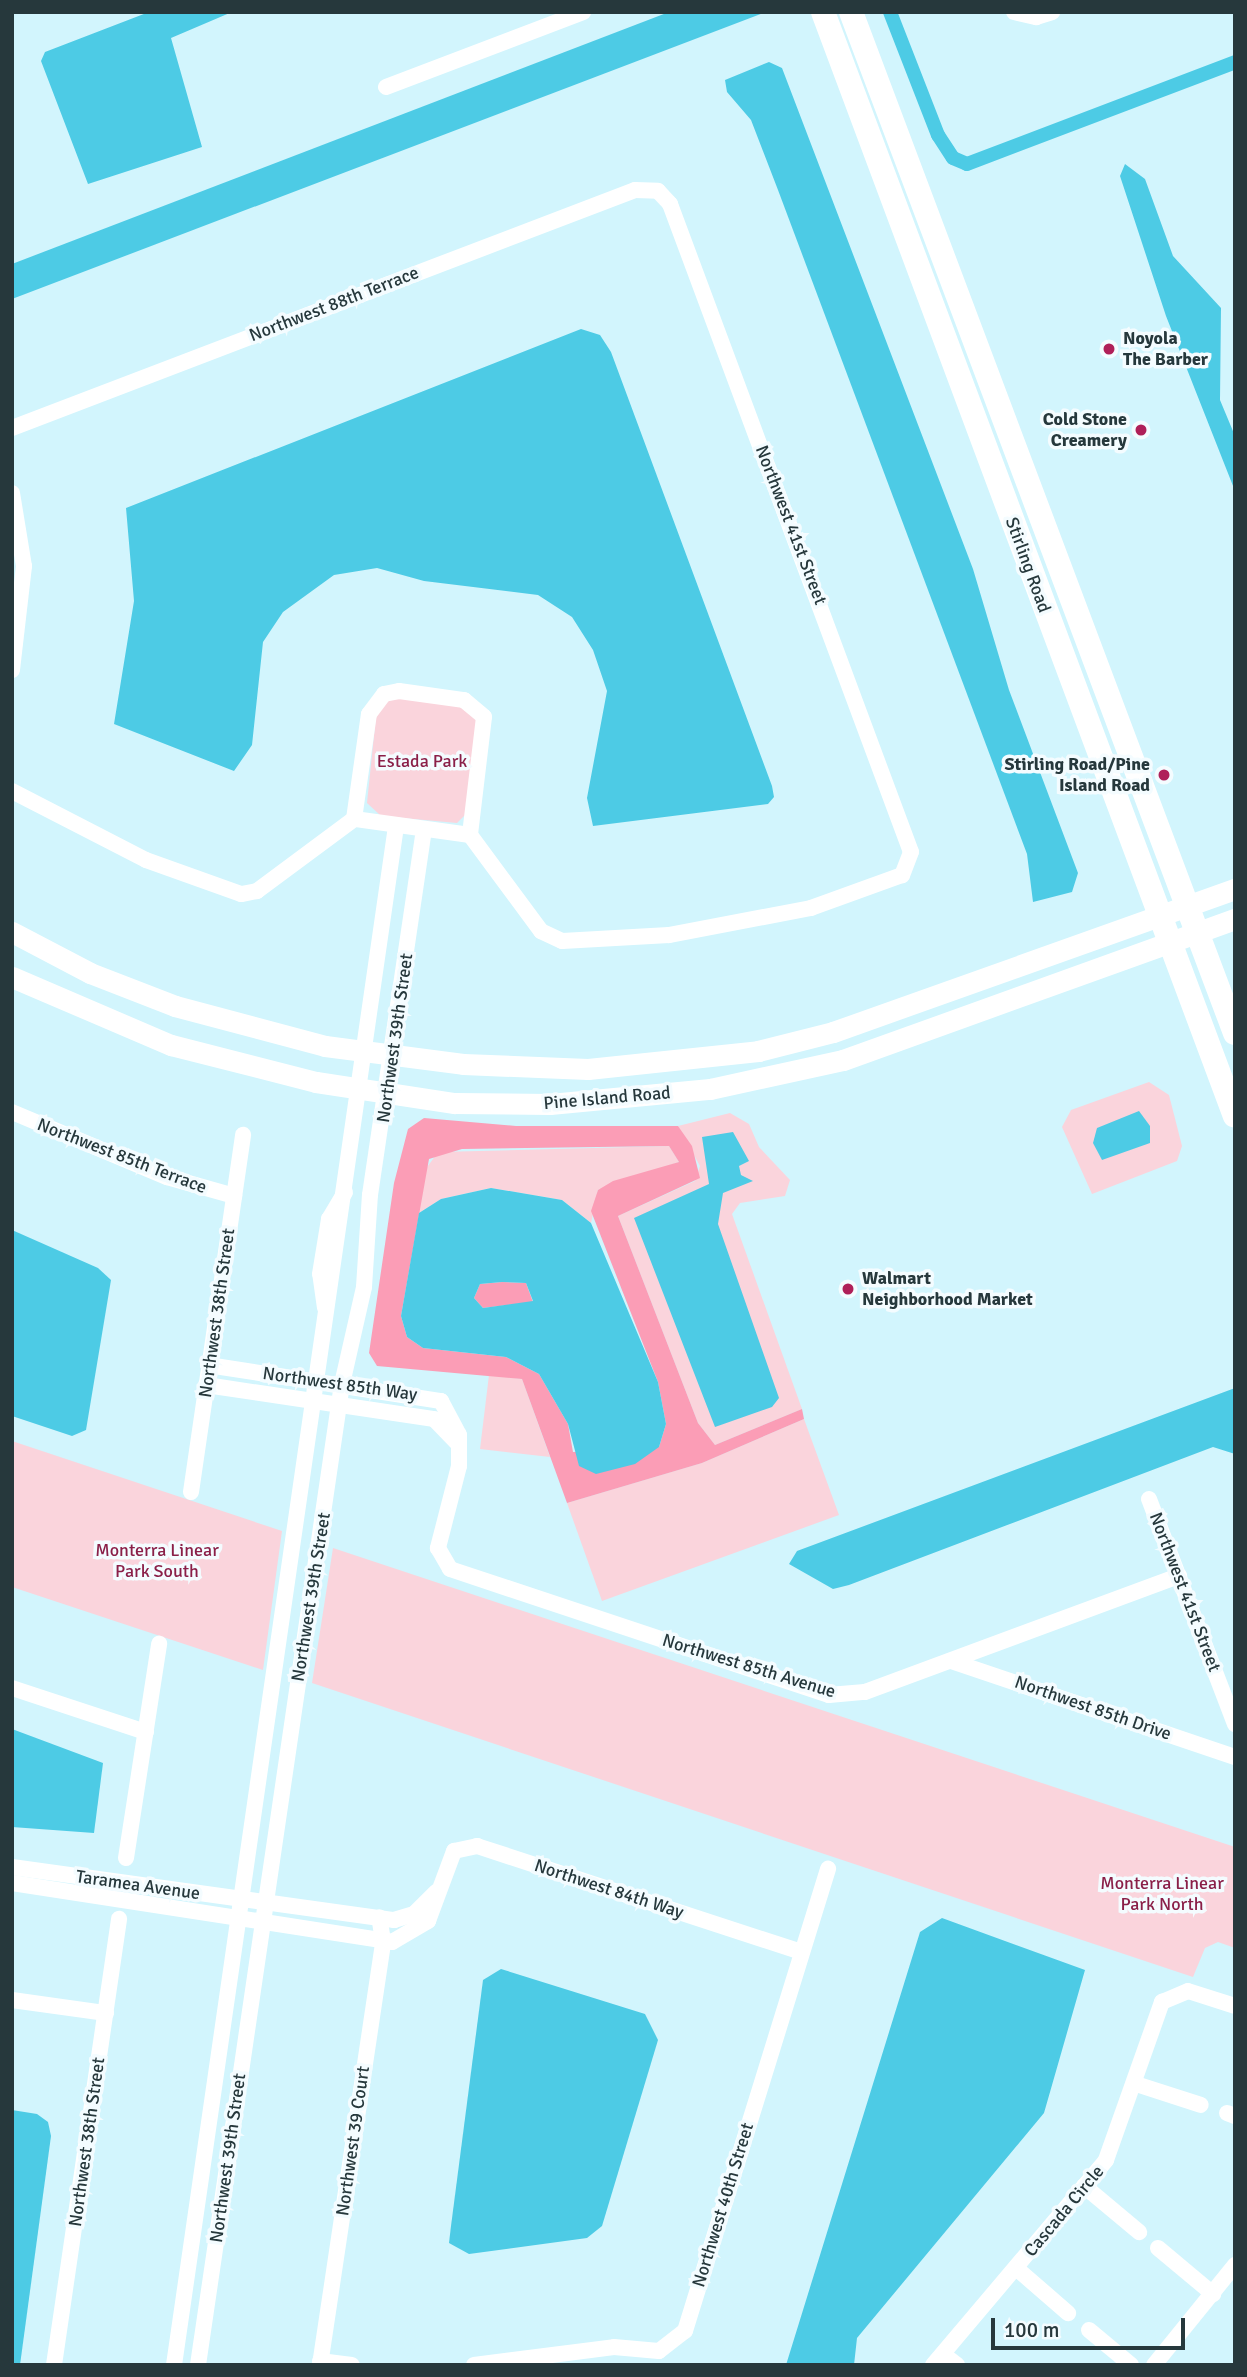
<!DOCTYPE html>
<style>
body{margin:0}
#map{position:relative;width:1247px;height:2377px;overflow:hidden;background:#d2f5fd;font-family:Signika,sans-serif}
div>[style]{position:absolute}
.green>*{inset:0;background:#fad4dc}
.forest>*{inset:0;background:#fb9db6}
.water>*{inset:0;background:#4dcbe5}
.canal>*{height:14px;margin:-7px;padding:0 7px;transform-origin:7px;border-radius:7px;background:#4dcbe5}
.minor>*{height:16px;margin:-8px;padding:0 8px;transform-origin:8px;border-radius:8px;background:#fff}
.secondary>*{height:21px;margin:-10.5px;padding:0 10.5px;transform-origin:10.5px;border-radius:10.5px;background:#fff}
.primary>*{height:24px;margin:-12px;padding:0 12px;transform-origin:12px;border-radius:12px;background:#fff}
.dots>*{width:19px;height:19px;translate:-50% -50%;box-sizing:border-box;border:4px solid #f4fcff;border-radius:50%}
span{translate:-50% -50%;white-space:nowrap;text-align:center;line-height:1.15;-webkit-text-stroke:7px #f4fcff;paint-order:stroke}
.street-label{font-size:18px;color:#26383c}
.poi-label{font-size:18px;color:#26383c;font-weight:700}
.left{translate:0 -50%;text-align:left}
.right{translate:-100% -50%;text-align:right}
.park-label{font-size:18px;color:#8a1f48}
.frame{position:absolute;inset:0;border:14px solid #26383c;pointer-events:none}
.scale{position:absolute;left:991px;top:2318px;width:194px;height:32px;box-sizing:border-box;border:4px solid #26383c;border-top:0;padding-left:9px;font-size:21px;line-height:24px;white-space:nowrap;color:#26383c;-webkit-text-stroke:5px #f4fcff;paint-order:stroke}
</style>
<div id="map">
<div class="green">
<div style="clip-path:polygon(399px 698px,463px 707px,477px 719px,465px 815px,457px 823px,381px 816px,367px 803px,376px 716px,385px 702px)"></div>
<div style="clip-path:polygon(1149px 1082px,1169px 1095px,1182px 1146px,1177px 1161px,1092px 1194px,1062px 1127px,1071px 1110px)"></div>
<div style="clip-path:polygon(730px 1113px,749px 1124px,759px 1147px,790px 1180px,785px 1196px,740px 1203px,732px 1214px,802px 1409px,715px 1445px,698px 1423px,618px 1216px,695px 1181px,700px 1166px,678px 1126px)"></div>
<div style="clip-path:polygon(669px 1146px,679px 1162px,598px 1190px,591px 1223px,562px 1200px,491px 1188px,441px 1199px,419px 1213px,425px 1170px,438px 1152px)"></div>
<div style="clip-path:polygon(489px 1375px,522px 1379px,550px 1457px,480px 1449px)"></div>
<div style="clip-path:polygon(804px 1419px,839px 1515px,602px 1601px,567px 1503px,702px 1463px)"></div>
<div style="clip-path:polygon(12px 1441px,282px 1531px,263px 1670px,12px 1587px)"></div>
<div style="clip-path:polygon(333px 1548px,1235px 1847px,1235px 1948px,1218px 1942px,1205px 1948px,1193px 1977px,312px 1683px)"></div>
</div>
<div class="forest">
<div style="clip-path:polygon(evenodd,424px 1118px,516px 1126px,678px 1126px,692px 1146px,700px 1178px,618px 1216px,698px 1423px,715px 1445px,802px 1409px,804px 1419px,702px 1463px,567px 1503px,522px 1379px,377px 1366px,369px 1353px,394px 1183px,408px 1129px,424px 1118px,669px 1146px,679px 1162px,613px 1181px,598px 1190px,591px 1211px,658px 1382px,666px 1424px,659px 1447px,573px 1452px,568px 1424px,539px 1374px,506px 1357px,423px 1348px,407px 1337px,401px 1316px,429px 1159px,462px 1149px,669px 1146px)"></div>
<div style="clip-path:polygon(502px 1282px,526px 1283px,533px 1302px,483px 1308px,474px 1298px,480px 1284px)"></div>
</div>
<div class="water">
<div style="clip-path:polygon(149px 12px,232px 12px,171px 38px,202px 147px,88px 184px,41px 61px,45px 52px)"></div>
<div style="clip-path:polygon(669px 12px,766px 12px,12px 299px,12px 264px)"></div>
<div style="clip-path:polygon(769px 62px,782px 68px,973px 569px,1009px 690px,1078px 873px,1072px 892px,1033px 902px,1027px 854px,778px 190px,751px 120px,727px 92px,725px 80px)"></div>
<div style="clip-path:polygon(1125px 164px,1145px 179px,1173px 256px,1221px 308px,1220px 400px,1235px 436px,1235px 491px,1166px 316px,1120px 176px)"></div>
<div style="clip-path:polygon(581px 329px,600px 335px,611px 352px,772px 786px,774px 797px,768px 804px,593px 826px,587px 798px,607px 691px,593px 650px,572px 617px,538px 595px,424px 581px,377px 568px,334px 575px,283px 612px,263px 642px,252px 745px,234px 771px,114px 724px,134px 601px,126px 508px)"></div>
<div style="clip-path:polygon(1139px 1111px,1150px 1126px,1150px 1143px,1102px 1160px,1093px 1143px,1097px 1128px)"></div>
<div style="clip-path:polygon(733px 1132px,749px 1161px,739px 1166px,741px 1175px,753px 1181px,723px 1193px,718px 1224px,779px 1398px,772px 1407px,715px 1427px,634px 1218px,709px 1184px,702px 1137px)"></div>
<div style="clip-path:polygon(evenodd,491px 1188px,562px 1200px,591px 1223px,658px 1382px,666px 1424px,659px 1447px,635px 1464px,596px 1474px,579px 1466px,568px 1424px,539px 1374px,506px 1357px,423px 1348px,407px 1337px,401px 1316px,419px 1213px,441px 1199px,491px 1188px,502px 1282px,526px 1283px,533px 1301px,483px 1308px,474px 1298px,480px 1284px,502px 1282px)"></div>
<div style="clip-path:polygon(12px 1230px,98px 1268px,111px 1280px,86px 1430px,72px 1436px,12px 1416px)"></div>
<div style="clip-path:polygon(1235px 1388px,1235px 1454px,1213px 1447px,849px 1585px,833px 1589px,789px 1564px,797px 1551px)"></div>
<div style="clip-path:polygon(12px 1729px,103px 1763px,94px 1833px,12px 1827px)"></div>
<div style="clip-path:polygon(942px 1918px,1085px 1970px,1044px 2113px,857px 2338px,854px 2365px,786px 2365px,920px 1932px)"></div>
<div style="clip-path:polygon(501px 1969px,645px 2014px,658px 2040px,602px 2226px,587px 2238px,469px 2254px,449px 2243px,451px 2226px,483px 1980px)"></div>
<div style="clip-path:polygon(12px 2110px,37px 2114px,48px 2122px,51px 2136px,20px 2365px,12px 2365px)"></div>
</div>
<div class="canal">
<div style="left:890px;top:12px;width:132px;rotate:68.7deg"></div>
<div style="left:938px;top:135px;width:27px;rotate:57deg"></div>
<div style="left:953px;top:158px;width:15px;rotate:23deg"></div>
<div style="left:967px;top:164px;width:287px;rotate:-20.8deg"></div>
</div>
<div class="minor">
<div style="left:1014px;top:12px;width:23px;rotate:13deg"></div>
<div style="left:1036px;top:17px;width:17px;rotate:-17deg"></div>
<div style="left:386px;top:87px;width:211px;rotate:-20.8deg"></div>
<div style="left:12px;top:428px;width:667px;rotate:-20.91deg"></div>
<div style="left:635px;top:190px;width:23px;rotate:2deg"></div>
<div style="left:658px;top:191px;width:18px;rotate:47deg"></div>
<div style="left:670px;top:204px;width:691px;rotate:69.6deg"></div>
<div style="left:911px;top:852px;width:25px;rotate:111deg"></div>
<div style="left:902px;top:875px;width:97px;rotate:160.1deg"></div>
<div style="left:811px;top:908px;width:145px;rotate:169.2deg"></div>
<div style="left:669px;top:935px;width:107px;rotate:176.8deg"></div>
<div style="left:562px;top:941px;width:23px;rotate:-155deg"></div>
<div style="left:541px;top:931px;width:119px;rotate:-126.5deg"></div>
<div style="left:470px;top:835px;width:117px;rotate:-172.1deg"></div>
<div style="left:354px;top:819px;width:121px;rotate:143.4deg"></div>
<div style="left:257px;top:891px;width:16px;rotate:169deg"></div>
<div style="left:241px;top:894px;width:101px;rotate:-160.3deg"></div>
<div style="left:146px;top:860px;width:151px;rotate:-152.8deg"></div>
<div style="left:12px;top:493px;width:74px;rotate:80.7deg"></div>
<div style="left:24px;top:566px;width:105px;rotate:96.6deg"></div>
<div style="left:354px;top:819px;width:106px;rotate:-81.9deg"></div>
<div style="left:369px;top:714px;width:25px;rotate:-53deg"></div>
<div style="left:384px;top:694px;width:15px;rotate:-11deg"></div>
<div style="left:399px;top:691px;width:66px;rotate:7.9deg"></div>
<div style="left:464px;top:700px;width:26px;rotate:40deg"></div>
<div style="left:484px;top:717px;width:119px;rotate:96.8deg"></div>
<div style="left:12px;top:1112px;width:168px;rotate:22.8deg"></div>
<div style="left:167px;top:1177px;width:70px;rotate:15.8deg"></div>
<div style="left:325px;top:1308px;width:34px;rotate:-98deg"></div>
<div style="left:320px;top:1274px;width:56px;rotate:-80.7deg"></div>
<div style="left:329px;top:1219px;width:31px;rotate:-59deg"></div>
<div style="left:208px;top:1365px;width:236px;rotate:8.8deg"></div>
<div style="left:441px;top:1401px;width:38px;rotate:62deg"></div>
<div style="left:459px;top:1435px;width:31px;rotate:90deg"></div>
<div style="left:459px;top:1466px;width:85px;rotate:104.4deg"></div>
<div style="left:438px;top:1548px;width:24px;rotate:60deg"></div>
<div style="left:450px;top:1569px;width:399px;rotate:18.4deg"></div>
<div style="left:829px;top:1695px;width:36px;rotate:-5deg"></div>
<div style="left:865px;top:1692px;width:335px;rotate:-20.3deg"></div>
<div style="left:206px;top:1385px;width:231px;rotate:8.5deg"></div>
<div style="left:434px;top:1419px;width:32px;rotate:46deg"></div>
<div style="left:191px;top:1492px;width:361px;rotate:-81.7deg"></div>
<div style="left:1149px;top:1499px;width:241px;rotate:69.1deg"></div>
<div style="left:951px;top:1661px;width:300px;rotate:18.7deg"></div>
<div style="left:12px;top:1688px;width:141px;rotate:18.2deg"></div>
<div style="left:126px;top:1858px;width:217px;rotate:-81.2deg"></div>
<div style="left:12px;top:1867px;width:386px;rotate:7.9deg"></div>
<div style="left:394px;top:1920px;width:21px;rotate:-17deg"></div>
<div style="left:414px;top:1914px;width:31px;rotate:-45deg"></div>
<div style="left:12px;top:1883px;width:385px;rotate:8.8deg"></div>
<div style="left:392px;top:1942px;width:42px;rotate:-30.3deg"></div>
<div style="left:428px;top:1921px;width:75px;rotate:-69.6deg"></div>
<div style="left:454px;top:1851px;width:24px;rotate:-12deg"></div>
<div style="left:477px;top:1846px;width:341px;rotate:18.1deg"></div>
<div style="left:12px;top:2000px;width:95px;rotate:7.9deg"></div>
<div style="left:1136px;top:2084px;width:68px;rotate:17.9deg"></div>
<div style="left:1227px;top:2113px;width:9px;rotate:21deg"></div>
<div style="left:1084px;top:2186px;width:72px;rotate:39.9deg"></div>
<div style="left:1158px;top:2248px;width:72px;rotate:39.9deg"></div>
<div style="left:1016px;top:2268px;width:69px;rotate:40.9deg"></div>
<div style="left:1089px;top:2330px;width:55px;rotate:39.8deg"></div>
<div style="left:943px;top:2354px;width:18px;rotate:38deg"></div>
<div style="left:320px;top:2361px;width:32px;rotate:7deg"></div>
<div style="left:54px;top:2365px;width:451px;rotate:-81.7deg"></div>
<div style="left:174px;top:2365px;width:1554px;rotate:-81.79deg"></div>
<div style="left:198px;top:2365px;width:992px;rotate:-81.65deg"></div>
<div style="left:342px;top:1384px;width:99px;rotate:-77.2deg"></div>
<div style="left:364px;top:1287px;width:92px;rotate:-86.3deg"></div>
<div style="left:370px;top:1195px;width:368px;rotate:-81.6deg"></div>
<div style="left:320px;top:2365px;width:429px;rotate:-81.5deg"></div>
<div style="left:383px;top:1941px;width:24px;rotate:-99deg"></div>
<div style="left:474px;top:2365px;width:141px;rotate:-7.3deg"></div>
<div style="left:614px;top:2347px;width:45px;rotate:5.1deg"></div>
<div style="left:659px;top:2351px;width:33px;rotate:-38deg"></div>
<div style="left:685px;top:2331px;width:484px;rotate:-72.8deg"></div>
<div style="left:933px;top:2365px;width:268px;rotate:-49.8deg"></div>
<div style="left:1106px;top:2160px;width:168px;rotate:-70.5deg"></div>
<div style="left:1162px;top:2002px;width:28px;rotate:-23deg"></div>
<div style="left:1188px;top:1991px;width:49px;rotate:17.7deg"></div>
<div style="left:1154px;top:2365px;width:129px;rotate:-51deg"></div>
</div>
<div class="secondary">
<div style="left:12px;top:932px;width:88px;rotate:27.7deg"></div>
<div style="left:90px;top:973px;width:91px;rotate:21.2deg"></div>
<div style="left:175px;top:1006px;width:155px;rotate:14.9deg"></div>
<div style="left:325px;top:1046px;width:139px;rotate:7.4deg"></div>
<div style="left:463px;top:1064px;width:125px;rotate:2.3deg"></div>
<div style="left:588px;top:1069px;width:171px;rotate:-6deg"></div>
<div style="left:758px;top:1051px;width:77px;rotate:-14.2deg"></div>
<div style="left:833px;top:1032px;width:427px;rotate:-19.6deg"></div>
<div style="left:12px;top:977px;width:173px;rotate:23.2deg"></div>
<div style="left:171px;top:1045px;width:150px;rotate:14.3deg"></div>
<div style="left:316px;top:1082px;width:140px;rotate:8.7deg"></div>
<div style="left:454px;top:1103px;width:96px;rotate:0.6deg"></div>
<div style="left:550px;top:1104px;width:161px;rotate:-5.4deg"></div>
<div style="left:710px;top:1089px;width:136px;rotate:-12.3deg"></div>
<div style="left:843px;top:1060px;width:417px;rotate:-19.8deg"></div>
</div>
<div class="primary">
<div style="left:823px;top:12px;width:1178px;rotate:69.54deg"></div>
<div style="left:851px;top:12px;width:1091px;rotate:69.39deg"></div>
</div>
<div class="dots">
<div style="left:1109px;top:349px;background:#af2059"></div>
<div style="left:1141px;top:430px;background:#af2059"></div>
<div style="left:1164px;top:775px;background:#af2059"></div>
<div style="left:848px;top:1289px;background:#af2059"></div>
</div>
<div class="street-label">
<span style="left:334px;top:304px;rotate:-21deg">Northwest 88th Terrace</span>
<span style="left:791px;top:525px;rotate:69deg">Northwest 41st Street</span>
<span style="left:1028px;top:565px;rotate:70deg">Stirling Road</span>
<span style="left:395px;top:1038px;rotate:-82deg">Northwest 39th Street</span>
<span style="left:607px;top:1098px;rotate:-5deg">Pine Island Road</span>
<span style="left:122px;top:1156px;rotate:21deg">Northwest 85th Terrace</span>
<span style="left:217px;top:1313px;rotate:-82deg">Northwest 38th Street</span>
<span style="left:340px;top:1384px;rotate:8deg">Northwest 85th Way</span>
<span style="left:1185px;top:1592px;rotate:69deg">Northwest 41st Street</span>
<span style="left:311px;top:1597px;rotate:-81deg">Northwest 39th Street</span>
<span style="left:749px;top:1666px;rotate:17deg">Northwest 85th Avenue</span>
<span style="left:1093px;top:1708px;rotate:19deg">Northwest 85th Drive</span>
<span style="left:138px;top:1885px;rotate:8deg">Taramea Avenue</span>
<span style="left:609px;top:1889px;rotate:18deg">Northwest 84th Way</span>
<span style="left:353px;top:2141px;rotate:-82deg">Northwest 39 Court</span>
<span style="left:87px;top:2142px;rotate:-82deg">Northwest 38th Street</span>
<span style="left:228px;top:2158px;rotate:-82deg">Northwest 39th Street</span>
<span style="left:723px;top:2205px;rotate:-73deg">Northwest 40th Street</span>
<span style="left:1064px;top:2211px;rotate:-50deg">Cascada Circle</span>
</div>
<div class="poi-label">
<span class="left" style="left:1123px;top:349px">Noyola<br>The Barber</span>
<span class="right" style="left:1127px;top:430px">Cold Stone<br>Creamery</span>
<span class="right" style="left:1150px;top:775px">Stirling Road/Pine<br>Island Road</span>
<span class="left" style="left:862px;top:1289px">Walmart<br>Neighborhood Market</span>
</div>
<div class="park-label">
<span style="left:422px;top:761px">Estada Park</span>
<span style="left:157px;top:1561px">Monterra Linear<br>Park South</span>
<span style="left:1162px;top:1894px">Monterra Linear<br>Park North</span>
</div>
<div class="frame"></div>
<div class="scale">100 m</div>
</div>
